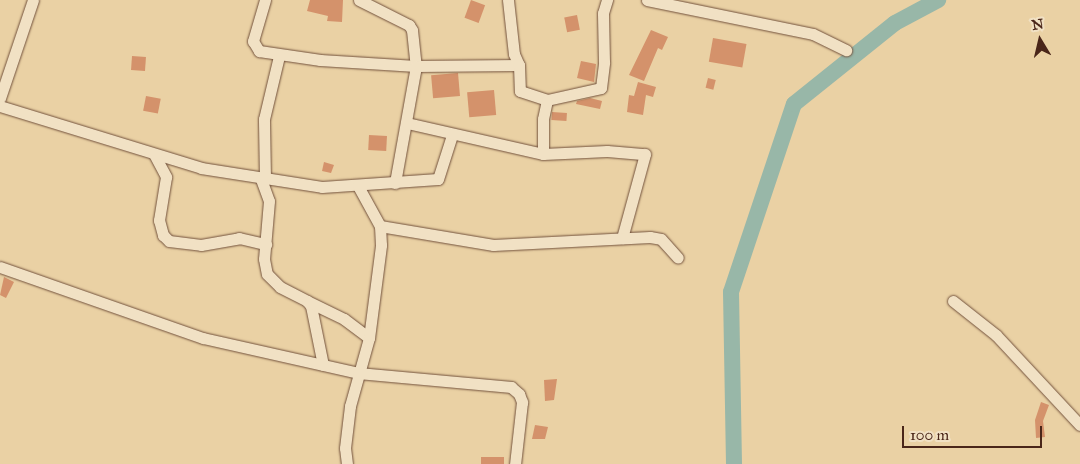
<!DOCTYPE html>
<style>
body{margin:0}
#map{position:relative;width:1080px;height:464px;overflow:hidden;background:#ead1a4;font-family:"IM FELL Great Primer",serif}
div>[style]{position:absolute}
.river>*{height:16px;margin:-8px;padding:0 8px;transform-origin:8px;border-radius:8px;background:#98b7a8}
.building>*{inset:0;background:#d4926b;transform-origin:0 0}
.roads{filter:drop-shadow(0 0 1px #72513c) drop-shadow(0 0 1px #72513c)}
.minor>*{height:11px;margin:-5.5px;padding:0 5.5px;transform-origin:5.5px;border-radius:5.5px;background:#f1e1c4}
span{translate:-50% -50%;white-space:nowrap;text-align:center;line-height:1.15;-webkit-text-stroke:4px #f1e1c4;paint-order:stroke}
.north{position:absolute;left:1015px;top:15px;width:50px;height:50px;-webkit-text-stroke:4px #f1e1c4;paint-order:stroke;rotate:351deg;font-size:14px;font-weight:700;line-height:20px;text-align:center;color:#4a2619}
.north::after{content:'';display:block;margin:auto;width:18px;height:22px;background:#4a2619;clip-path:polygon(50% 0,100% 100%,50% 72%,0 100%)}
.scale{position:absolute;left:902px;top:426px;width:140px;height:22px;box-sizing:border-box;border:2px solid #4a2619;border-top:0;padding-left:6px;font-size:15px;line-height:18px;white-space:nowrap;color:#4a2619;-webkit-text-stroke:4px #f1e1c4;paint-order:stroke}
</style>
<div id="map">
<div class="river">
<div style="left:734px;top:464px;width:172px;rotate:-91deg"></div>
<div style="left:731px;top:292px;width:198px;rotate:-71.5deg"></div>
<div style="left:794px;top:104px;width:129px;rotate:-38.7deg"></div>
<div style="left:895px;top:23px;width:49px;rotate:-28.1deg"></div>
</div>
<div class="building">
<div style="clip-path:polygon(310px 0,343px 0,342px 22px,327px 21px,328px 16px,307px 11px)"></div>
<div style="left:471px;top:0;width:15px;height:19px;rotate:20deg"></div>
<div style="left:577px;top:15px;width:15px;height:13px;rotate:79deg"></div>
<div style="clip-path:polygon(651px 30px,668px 37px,662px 50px,658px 48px,644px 81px,629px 75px)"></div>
<div style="left:713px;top:38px;width:34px;height:24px;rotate:10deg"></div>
<div style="left:132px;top:56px;width:14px;height:14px;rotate:4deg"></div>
<div style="clip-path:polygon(581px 61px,596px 64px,594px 82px,577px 78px)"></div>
<div style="left:458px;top:73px;width:23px;height:27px;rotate:85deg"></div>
<div style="left:708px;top:78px;width:8px;height:10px;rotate:14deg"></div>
<div style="clip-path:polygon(638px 82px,656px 87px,653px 97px,646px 95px,643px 115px,627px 112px,629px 95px,634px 96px)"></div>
<div style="left:494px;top:90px;width:25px;height:27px;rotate:85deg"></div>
<div style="left:146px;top:96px;width:15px;height:15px;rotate:11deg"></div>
<div style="clip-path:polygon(590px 98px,602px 101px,600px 109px,576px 104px,577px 101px)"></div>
<div style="left:552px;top:112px;width:15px;height:8px;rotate:4deg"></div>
<div style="left:369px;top:135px;width:18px;height:15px;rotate:3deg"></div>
<div style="clip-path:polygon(324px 162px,334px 165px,331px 173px,322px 171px)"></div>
<div style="clip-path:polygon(4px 277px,14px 282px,6px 298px,0 295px)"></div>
<div style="clip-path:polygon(557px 379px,554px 400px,545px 401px,544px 380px)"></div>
<div style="clip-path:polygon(1041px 402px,1049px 405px,1043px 421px,1045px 437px,1036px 438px,1035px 420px)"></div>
<div style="clip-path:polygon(535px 425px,548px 427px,545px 439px,532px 439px)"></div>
<div style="left:481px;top:457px;width:23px;height:7px"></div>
</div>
<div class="roads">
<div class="minor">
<div style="left:265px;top:0;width:43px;rotate:106.3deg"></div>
<div style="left:253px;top:41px;width:12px;rotate:59deg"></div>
<div style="left:259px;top:51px;width:62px;rotate:8.4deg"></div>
<div style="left:320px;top:60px;width:96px;rotate:3.6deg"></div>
<div style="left:416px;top:66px;width:103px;rotate:-0.6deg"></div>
<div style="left:359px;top:0;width:56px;rotate:26.6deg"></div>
<div style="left:409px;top:25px;width:6px;rotate:59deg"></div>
<div style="left:412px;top:30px;width:36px;rotate:84deg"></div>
<div style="left:416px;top:66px;width:119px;rotate:100.2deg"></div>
<div style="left:508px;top:0;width:54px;rotate:83.7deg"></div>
<div style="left:514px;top:54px;width:12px;rotate:66deg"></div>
<div style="left:519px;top:65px;width:26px;rotate:88deg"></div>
<div style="left:520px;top:91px;width:28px;rotate:18deg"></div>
<div style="left:547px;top:100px;width:19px;rotate:102deg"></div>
<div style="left:543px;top:119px;width:35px;rotate:90deg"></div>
<div style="left:647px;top:0;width:169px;rotate:11.6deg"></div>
<div style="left:813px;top:34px;width:37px;rotate:26deg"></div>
<div style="left:0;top:98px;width:103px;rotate:-71.4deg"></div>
<div style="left:547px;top:100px;width:55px;rotate:-12.5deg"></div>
<div style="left:601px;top:88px;width:26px;rotate:-83deg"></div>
<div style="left:604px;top:62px;width:49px;rotate:-91.2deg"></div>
<div style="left:603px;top:13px;width:14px;rotate:-73deg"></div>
<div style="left:0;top:106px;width:210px;rotate:17.1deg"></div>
<div style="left:201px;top:168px;width:122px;rotate:8.9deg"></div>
<div style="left:322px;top:187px;width:116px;rotate:-3.9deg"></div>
<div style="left:438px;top:179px;width:46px;rotate:-72.3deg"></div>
<div style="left:407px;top:123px;width:139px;rotate:12.8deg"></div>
<div style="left:543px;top:154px;width:64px;rotate:-2.7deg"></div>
<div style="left:607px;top:151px;width:38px;rotate:5deg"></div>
<div style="left:645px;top:154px;width:87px;rotate:105.3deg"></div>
<div style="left:154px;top:154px;width:26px;rotate:62deg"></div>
<div style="left:166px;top:177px;width:44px;rotate:99.2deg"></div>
<div style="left:159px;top:220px;width:16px;rotate:75deg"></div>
<div style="left:163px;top:235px;width:8px;rotate:45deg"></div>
<div style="left:169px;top:241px;width:32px;rotate:7deg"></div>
<div style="left:201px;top:245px;width:39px;rotate:-10deg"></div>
<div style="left:239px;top:238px;width:28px;rotate:13deg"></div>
<div style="left:261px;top:179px;width:23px;rotate:70deg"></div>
<div style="left:269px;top:201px;width:58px;rotate:94.9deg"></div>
<div style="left:264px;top:259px;width:15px;rotate:79deg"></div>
<div style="left:267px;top:274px;width:18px;rotate:45deg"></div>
<div style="left:280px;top:287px;width:30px;rotate:27deg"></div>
<div style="left:307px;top:301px;width:6px;rotate:51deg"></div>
<div style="left:311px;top:306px;width:60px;rotate:78.5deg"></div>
<div style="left:265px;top:179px;width:60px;rotate:-91deg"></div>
<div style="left:264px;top:119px;width:65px;rotate:-76.6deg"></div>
<div style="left:380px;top:226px;width:115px;rotate:9.5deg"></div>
<div style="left:493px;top:245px;width:157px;rotate:-2.9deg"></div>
<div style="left:650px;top:237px;width:11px;rotate:10deg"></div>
<div style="left:661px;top:239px;width:25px;rotate:48deg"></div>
<div style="left:0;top:267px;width:215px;rotate:19.3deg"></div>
<div style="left:203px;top:338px;width:159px;rotate:12.7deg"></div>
<div style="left:358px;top:373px;width:154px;rotate:5.2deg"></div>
<div style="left:511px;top:387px;width:11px;rotate:41deg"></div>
<div style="left:519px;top:394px;width:9px;rotate:69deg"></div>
<div style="left:522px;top:402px;width:62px;rotate:96.4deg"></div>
<div style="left:307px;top:301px;width:41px;rotate:25.9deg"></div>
<div style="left:344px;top:319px;width:31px;rotate:37deg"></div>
<div style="left:953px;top:301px;width:55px;rotate:38.3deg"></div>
<div style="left:996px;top:335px;width:123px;rotate:47deg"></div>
<div style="left:347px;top:464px;width:16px;rotate:-97deg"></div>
<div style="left:345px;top:448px;width:42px;rotate:-83.2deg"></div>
<div style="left:350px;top:406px;width:71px;rotate:-74.4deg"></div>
<div style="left:369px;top:338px;width:94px;rotate:-82.6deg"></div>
<div style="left:381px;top:245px;width:19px;rotate:-93deg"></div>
<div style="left:380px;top:226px;width:46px;rotate:-118.8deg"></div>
</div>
</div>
<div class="north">N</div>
<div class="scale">100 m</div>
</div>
